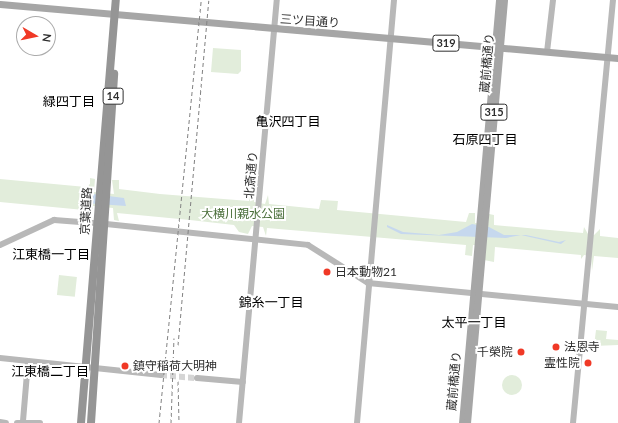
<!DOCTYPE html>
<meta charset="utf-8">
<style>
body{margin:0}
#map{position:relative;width:618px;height:423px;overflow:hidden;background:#fff;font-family:Lato,"Noto Sans JP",sans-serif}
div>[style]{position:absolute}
.green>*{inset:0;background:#e2eddb;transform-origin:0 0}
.round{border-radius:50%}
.water>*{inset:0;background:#c6d8ee}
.secondary-tunnel>*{height:6px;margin-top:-3px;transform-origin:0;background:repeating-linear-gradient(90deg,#d5d5d5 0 6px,transparent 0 9px)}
.secondary>*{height:6px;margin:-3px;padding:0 3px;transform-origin:3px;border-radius:3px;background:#b8b8b8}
.primary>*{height:7px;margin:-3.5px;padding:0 3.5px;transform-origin:3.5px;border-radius:3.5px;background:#a6a6a6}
.highway>*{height:8px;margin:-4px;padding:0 4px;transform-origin:4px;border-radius:4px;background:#959595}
.rail>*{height:1px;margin-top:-0.5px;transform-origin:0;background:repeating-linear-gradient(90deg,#838383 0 4px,transparent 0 7px)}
.dots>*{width:11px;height:11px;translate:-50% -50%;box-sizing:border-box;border:2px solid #fff;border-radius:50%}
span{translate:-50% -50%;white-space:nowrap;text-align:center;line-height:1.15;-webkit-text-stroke:4px #fff;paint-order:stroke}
.shield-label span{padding:1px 3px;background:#fff;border:1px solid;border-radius:3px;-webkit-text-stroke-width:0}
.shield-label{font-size:11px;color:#2e2e2e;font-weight:700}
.street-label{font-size:12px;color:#2e2e2e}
.park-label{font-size:12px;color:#496d39}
.poi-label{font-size:12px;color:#2e2e2e}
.left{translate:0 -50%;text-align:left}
.right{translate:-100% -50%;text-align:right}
.neighbourhood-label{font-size:13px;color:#000}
.north{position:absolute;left:16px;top:16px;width:40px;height:40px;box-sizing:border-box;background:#fff;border:1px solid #ababab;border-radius:50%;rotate:99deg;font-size:11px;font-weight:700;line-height:16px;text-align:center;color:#2e2e2e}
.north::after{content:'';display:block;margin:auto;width:14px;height:18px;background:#f03926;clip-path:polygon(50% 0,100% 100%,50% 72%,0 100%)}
</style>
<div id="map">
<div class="green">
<div style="clip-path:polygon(213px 48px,241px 50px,241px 71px,238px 74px,211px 72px)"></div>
<div style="clip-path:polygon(90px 178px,95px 179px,94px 192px,114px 194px,112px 180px,119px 180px,119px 189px,160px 194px,249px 201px,250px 192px,254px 193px,254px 202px,265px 204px,268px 195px,269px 204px,319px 209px,321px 200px,338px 201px,337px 210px,466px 222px,469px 213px,475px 213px,475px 223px,488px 225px,489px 214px,494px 215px,494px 225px,583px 233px,584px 227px,588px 234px,594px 235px,600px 229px,600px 236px,618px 238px,618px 258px,594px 256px,592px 271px,591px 256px,584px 255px,581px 259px,581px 255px,495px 247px,494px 262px,484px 260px,486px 246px,473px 245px,472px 256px,465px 255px,466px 245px,267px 228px,266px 236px,263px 227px,252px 226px,248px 234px,239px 232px,234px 225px,190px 220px,117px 213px,119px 221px,114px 220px,113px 208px,93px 206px,91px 218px,83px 217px,84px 210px,0 202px,0 179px,86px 187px,90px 184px)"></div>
<div style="left:59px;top:275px;width:18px;height:20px;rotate:6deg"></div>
<div style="clip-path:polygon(596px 330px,607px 331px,606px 339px,618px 340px,618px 345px,594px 346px)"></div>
<div class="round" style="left:502px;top:375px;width:20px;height:20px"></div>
</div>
<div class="water">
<div style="clip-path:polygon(85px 193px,124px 198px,126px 206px,84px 203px)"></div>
<div style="clip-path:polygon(472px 224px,489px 227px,504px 235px,526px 235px,559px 242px,566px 240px,561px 244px,521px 235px,506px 238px,401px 234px,387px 227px,387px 225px,403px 232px,439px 235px,457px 232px)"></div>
</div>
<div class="secondary-tunnel">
<div style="left:161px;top:375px;width:36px;rotate:5deg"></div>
</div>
<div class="secondary">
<div style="left:547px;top:52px;width:52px;rotate:-83.4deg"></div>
<div style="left:0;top:245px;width:60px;rotate:-24.8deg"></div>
<div style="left:54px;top:220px;width:52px;rotate:4.4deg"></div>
<div style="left:106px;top:224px;width:203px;rotate:5.9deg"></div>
<div style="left:308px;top:245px;width:71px;rotate:32.3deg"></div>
<div style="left:368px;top:283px;width:251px;rotate:5.5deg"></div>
<div style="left:0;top:358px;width:162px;rotate:6deg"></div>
<div style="left:197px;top:378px;width:46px;rotate:5deg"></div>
<div style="left:23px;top:421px;width:60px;rotate:-85.2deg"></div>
<div style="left:0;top:422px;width:6px;rotate:9deg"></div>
<div style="left:17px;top:423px;width:23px"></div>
<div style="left:239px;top:423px;width:425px;rotate:-84.9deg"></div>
<div style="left:357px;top:423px;width:425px;rotate:-85deg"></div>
<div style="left:573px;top:423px;width:425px;rotate:-84.6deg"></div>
</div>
<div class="primary">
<div style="left:0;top:4px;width:620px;rotate:4.99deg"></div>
<div style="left:462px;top:423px;width:425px;rotate:-85deg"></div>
<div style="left:467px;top:423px;width:425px;rotate:-85deg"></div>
</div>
<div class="highway">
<div style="left:81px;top:423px;width:424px;rotate:-85.3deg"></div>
<div style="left:91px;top:423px;width:350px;rotate:-86.2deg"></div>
</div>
<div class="rail">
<div style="left:178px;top:345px;width:346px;rotate:-84.9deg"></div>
<div style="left:178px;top:381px;width:42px;rotate:88.6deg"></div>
<div style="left:159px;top:423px;width:425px;rotate:-84.3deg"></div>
<div style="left:171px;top:423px;width:85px;rotate:-88deg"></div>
</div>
<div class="dots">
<div style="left:327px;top:272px;background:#f03926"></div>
<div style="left:556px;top:347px;background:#f03926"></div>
<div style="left:521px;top:352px;background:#f03926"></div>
<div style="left:588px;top:363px;background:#f03926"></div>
<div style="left:125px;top:366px;background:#f03926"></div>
</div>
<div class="shield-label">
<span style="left:446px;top:43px">319</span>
<span style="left:113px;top:96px">14</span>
<span style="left:494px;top:112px">315</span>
</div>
<div class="street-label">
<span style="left:310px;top:21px;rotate:4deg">三ツ目通り</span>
<span style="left:487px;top:63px;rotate:-85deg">蔵前橋通り</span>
<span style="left:251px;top:175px;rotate:-85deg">北斎通り</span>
<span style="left:86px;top:211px;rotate:-87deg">京葉道路</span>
<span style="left:454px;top:381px;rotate:-85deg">蔵前橋通り</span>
</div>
<div class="park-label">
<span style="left:243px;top:214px">大横川親水公園</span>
</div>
<div class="poi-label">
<span class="left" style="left:335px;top:272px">日本動物21</span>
<span class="left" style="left:564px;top:347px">法恩寺</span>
<span class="right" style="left:513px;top:352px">千榮院</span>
<span class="right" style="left:580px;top:363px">霊性院</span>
<span class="left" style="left:133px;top:366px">鎮守稲荷大明神</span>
</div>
<div class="neighbourhood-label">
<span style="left:69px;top:101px">緑四丁目</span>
<span style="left:288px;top:121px">亀沢四丁目</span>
<span style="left:485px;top:139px">石原四丁目</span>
<span style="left:51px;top:254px">江東橋一丁目</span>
<span style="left:271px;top:302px">錦糸一丁目</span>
<span style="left:474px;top:322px">太平一丁目</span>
<span style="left:50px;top:371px">江東橋二丁目</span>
</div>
<div class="north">N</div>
</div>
